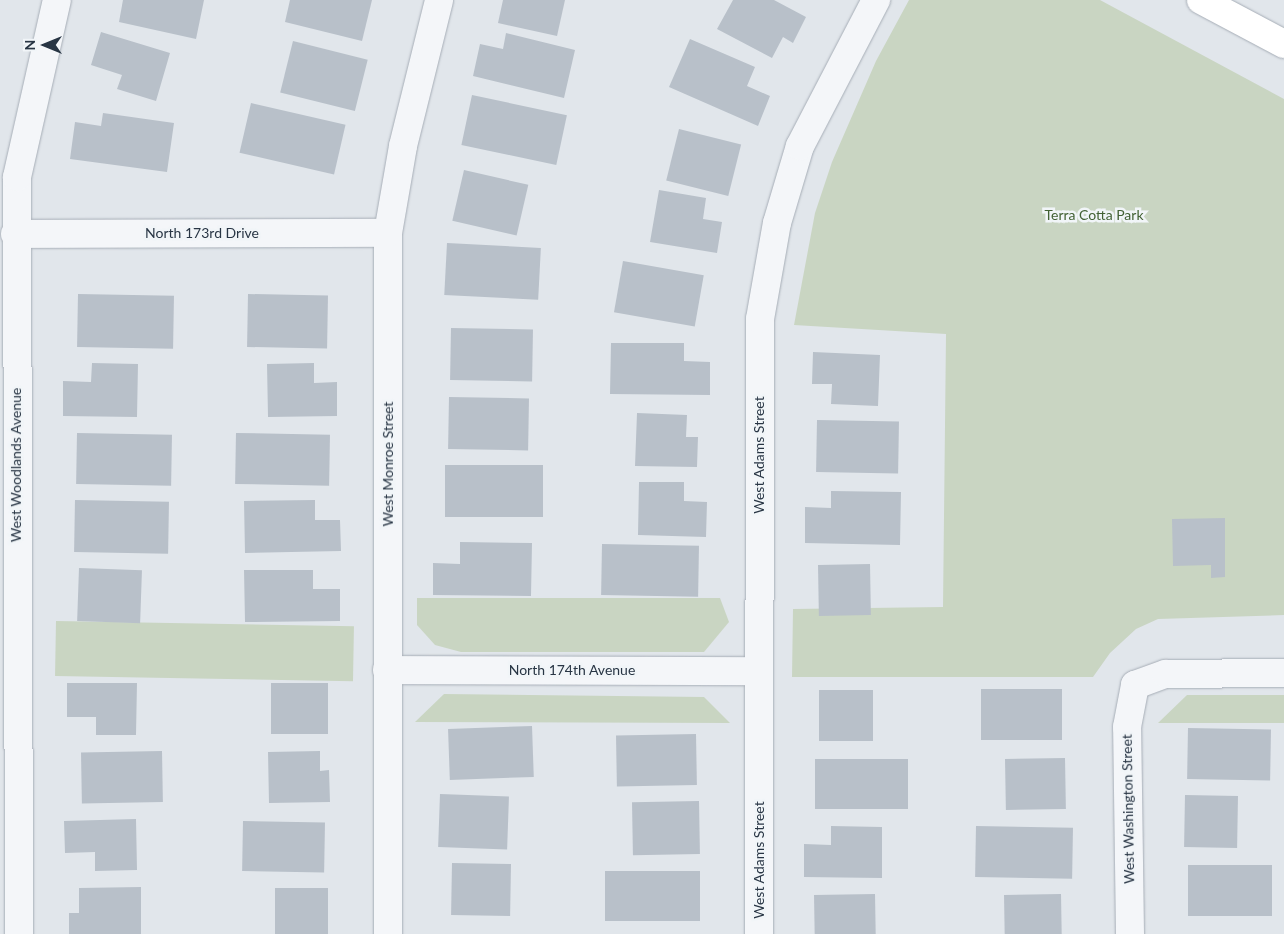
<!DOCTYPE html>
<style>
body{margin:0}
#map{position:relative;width:1284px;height:934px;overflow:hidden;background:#e1e6eb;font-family:Lato,sans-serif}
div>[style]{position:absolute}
.green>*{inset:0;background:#c9d5c2;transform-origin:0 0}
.building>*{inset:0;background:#b8c0c9;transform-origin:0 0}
.roads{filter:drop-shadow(0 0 1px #a6adb6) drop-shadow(0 0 1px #a6adb6)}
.street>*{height:28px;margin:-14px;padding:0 14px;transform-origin:14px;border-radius:14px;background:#f4f6f9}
.secondary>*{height:28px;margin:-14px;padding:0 14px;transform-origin:14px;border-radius:14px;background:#fff}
span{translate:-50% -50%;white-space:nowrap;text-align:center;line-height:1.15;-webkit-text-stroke:5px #f1f5f8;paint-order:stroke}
.park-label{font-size:14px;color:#426134}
.street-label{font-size:14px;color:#283544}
.north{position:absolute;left:20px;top:20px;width:50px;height:50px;-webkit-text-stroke:4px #f1f5f8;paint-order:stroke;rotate:270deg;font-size:14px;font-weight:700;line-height:20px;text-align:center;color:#283544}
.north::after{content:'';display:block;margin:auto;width:18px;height:22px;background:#283544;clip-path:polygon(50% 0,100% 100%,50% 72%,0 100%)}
</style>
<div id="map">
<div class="green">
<div style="clip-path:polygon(909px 0,1100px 0,1284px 99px,1284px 615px,1158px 619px,1136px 629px,1110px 653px,1093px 677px,792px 677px,793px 609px,943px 607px,946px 334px,794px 325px,815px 213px,832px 162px,876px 61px)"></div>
<div style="clip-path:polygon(417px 598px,720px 598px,729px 622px,704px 652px,461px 652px,435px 645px,417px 625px)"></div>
<div style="left:56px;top:621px;width:298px;height:55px;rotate:1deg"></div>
<div style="clip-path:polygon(444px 694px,704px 697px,730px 723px,415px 722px)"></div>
<div style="clip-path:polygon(1187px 695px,1284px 695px,1284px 723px,1158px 723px)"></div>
</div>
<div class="building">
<div style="clip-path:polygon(123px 0,204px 0,196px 39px,119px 22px)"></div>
<div style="clip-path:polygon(290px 0,372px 0,362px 41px,285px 22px)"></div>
<div style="clip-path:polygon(503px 0,565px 0,557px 36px,498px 23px)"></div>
<div style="clip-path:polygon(733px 0,774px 0,806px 17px,793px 43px,783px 37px,772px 58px,717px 29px)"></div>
<div style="clip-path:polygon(101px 32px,170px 53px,156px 101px,117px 89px,122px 75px,91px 65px)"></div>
<div style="clip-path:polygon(506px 33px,575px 50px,564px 98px,473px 76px,480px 44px,503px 49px)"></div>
<div style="clip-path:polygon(690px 39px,755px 67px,747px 86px,770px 96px,758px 126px,669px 87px)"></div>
<div style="left:293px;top:41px;width:77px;height:53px;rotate:14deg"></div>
<div style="left:472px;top:95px;width:97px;height:51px;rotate:12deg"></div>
<div style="left:251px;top:103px;width:97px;height:51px;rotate:13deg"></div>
<div style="clip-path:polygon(103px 113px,174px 123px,167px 172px,70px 159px,75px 122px,101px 126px)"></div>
<div style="left:679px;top:129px;width:64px;height:53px;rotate:14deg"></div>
<div style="left:464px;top:170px;width:66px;height:52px;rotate:13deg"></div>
<div style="clip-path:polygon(659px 190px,706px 198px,703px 219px,722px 222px,717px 253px,650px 242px)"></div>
<div style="left:447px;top:243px;width:94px;height:52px;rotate:3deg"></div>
<div style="left:623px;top:261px;width:82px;height:52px;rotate:10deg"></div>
<div style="left:78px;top:294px;width:96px;height:53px;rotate:1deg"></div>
<div style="left:248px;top:294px;width:80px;height:53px;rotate:1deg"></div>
<div style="left:451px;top:328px;width:82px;height:52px;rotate:1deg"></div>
<div style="clip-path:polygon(611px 343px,684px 343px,684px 361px,710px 362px,710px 395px,610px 394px)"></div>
<div style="clip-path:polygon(813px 352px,880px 355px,878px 406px,831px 404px,832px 384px,812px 384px)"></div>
<div style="clip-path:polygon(92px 363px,138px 364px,137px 417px,63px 416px,63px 381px,91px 382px)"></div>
<div style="clip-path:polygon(314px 363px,314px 383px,337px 382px,337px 416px,268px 417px,267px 364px)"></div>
<div style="left:449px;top:397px;width:80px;height:52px;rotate:1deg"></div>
<div style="clip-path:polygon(637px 413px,687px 415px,686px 437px,698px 437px,697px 467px,635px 466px)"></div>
<div style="left:817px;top:420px;width:82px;height:52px;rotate:1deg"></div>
<div style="left:77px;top:433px;width:95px;height:51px;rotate:1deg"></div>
<div style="left:236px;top:433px;width:94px;height:51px;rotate:1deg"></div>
<div style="left:543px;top:465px;width:52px;height:98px;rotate:90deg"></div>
<div style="clip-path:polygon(639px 482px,684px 482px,684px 501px,707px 502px,706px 537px,638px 535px)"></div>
<div style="clip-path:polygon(831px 491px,901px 492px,900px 545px,805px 543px,805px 507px,831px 508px)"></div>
<div style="left:75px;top:500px;width:94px;height:52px;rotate:1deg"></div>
<div style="clip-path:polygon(315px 500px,315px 520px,340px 520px,341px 551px,245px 553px,244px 501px)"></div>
<div style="clip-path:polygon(1225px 518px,1225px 577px,1211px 578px,1211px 565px,1173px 566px,1172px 519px)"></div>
<div style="clip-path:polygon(460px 542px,532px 543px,531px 596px,433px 595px,433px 563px,460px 564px)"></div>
<div style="left:602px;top:544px;width:97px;height:51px;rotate:1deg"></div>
<div style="left:870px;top:564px;width:51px;height:52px;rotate:89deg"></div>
<div style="left:79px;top:568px;width:63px;height:53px;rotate:2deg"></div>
<div style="clip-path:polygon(244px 570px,313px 570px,313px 589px,340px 589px,340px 621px,245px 622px)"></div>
<div style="clip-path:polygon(67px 683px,137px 683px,136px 735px,96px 735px,96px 717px,67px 717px)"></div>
<div style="left:271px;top:683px;width:57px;height:51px"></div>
<div style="left:1062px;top:689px;width:51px;height:81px;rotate:90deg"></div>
<div style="left:819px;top:690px;width:54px;height:51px"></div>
<div style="left:532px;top:726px;width:51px;height:84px;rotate:88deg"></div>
<div style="left:1188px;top:728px;width:83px;height:51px;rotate:1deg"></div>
<div style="left:696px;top:734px;width:51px;height:80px;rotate:89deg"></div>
<div style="left:162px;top:751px;width:51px;height:81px;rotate:89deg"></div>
<div style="clip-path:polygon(320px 751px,320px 771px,329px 770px,330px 802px,269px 803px,268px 752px)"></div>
<div style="left:1065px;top:758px;width:51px;height:60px;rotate:89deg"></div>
<div style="left:908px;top:759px;width:50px;height:93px;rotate:90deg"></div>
<div style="left:440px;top:794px;width:69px;height:53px;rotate:2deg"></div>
<div style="left:1185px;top:795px;width:53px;height:52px;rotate:1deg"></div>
<div style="left:699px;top:801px;width:53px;height:67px;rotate:89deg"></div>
<div style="clip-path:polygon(136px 819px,137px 870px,95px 871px,95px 852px,65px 853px,64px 821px)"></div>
<div style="left:243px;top:821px;width:82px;height:50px;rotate:1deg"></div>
<div style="clip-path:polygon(831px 826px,882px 827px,882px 878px,804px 877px,804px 844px,831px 845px)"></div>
<div style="left:976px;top:826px;width:97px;height:51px;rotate:1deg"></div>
<div style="left:452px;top:863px;width:59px;height:52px;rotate:1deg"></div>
<div style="left:1188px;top:865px;width:84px;height:51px"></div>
<div style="left:700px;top:871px;width:50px;height:95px;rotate:90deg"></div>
<div style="clip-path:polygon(141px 887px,141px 934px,69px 934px,69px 913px,79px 913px,79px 888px)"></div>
<div style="left:275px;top:888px;width:53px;height:46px"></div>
<div style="left:875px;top:894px;width:40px;height:61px;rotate:89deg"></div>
<div style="left:1061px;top:894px;width:40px;height:57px;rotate:89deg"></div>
</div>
<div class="roads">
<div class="street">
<div style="left:15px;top:234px;width:373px;rotate:-0.2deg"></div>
<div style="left:387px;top:670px;width:371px;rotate:0.2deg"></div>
<div style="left:19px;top:934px;width:757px;rotate:-90.15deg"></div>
<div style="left:17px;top:177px;width:181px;rotate:-77.3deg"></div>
<div style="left:388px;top:934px;width:701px;rotate:-90deg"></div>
<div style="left:388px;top:233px;width:88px;rotate:-80.2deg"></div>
<div style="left:403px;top:146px;width:150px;rotate:-76.1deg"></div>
<div style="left:759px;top:934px;width:615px;rotate:-89.91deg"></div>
<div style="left:760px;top:319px;width:97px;rotate:-80deg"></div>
<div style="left:777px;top:223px;width:80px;rotate:-73.4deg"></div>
<div style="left:800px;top:146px;width:165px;rotate:-62.5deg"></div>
<div style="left:1130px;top:934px;width:207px;rotate:-90.8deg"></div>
<div style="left:1127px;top:727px;width:43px;rotate:-79.2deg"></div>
<div style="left:1135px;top:685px;width:33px;rotate:-20deg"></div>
<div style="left:1166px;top:674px;width:118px;rotate:-0.5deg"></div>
</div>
<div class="secondary">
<div style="left:1201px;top:0;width:94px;rotate:27.9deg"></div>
</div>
</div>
<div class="park-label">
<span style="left:1094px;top:215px">Terra Cotta Park</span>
</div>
<div class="street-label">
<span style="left:202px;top:233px">North 173rd Drive</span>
<span style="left:759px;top:455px;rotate:-90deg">West Adams Street</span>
<span style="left:388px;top:464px;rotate:-90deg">West Monroe Street</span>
<span style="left:16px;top:465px;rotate:-90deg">West Woodlands Avenue</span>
<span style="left:572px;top:670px">North 174th Avenue</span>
<span style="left:1128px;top:809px;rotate:-91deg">West Washington Street</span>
<span style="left:759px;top:860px;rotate:-90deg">West Adams Street</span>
</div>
<div class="north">N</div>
</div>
